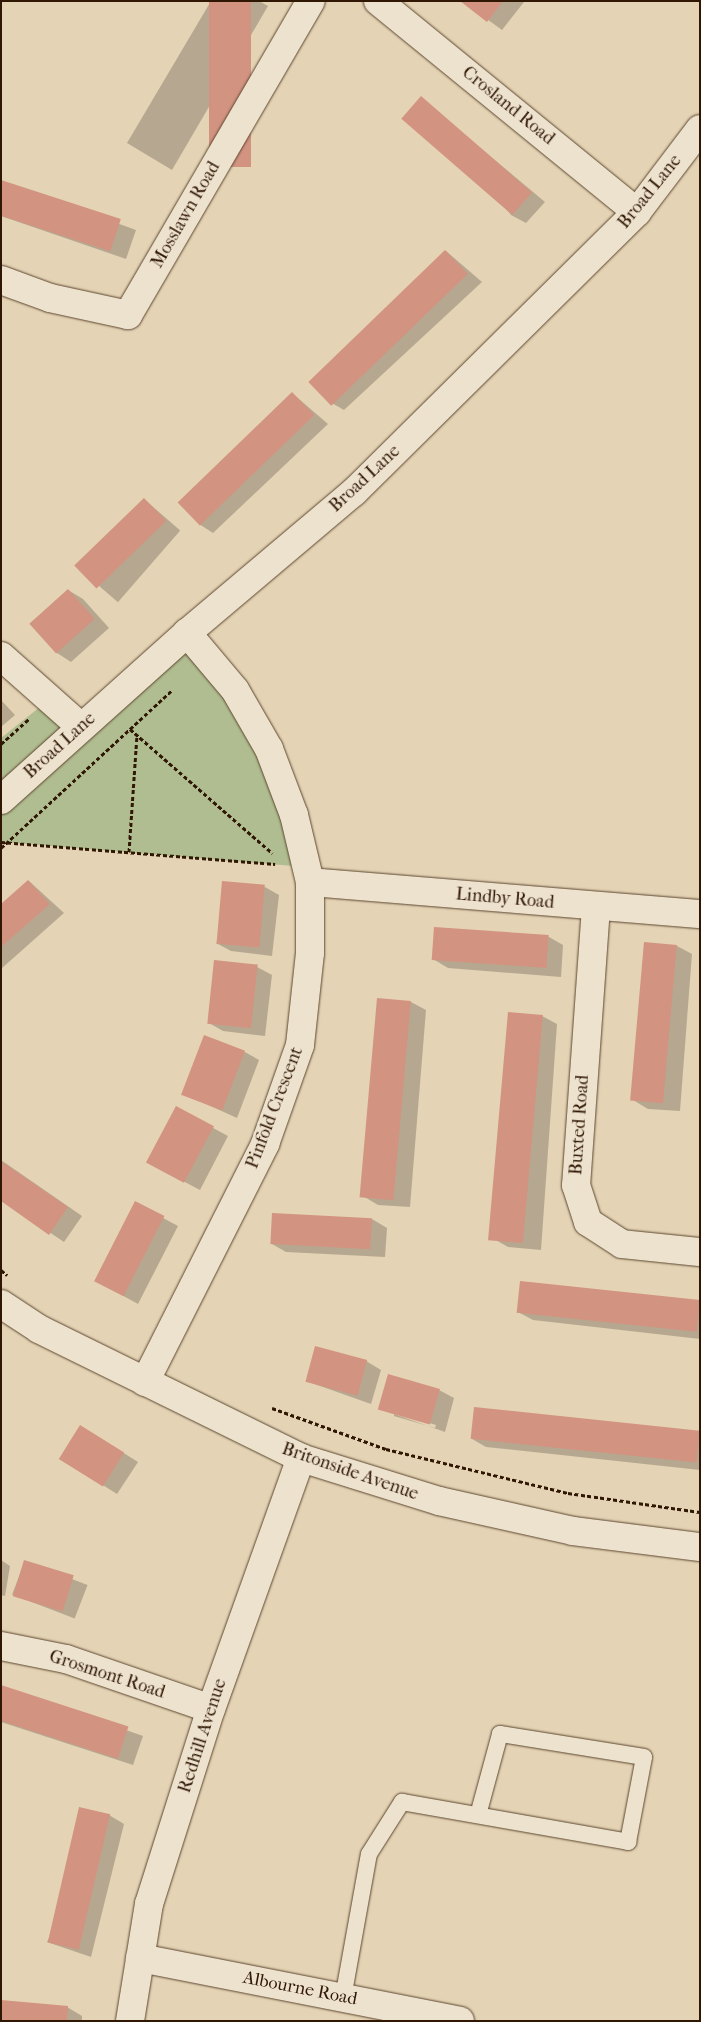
<!DOCTYPE html>
<style>
body{margin:0}
#map{position:relative;width:701px;height:2022px;overflow:hidden;background:#e4d3b4;font-family:"IM FELL French Canon",serif}
div>[style]{position:absolute}
.green>*{inset:0;background:#b0bd90}
.shadow>*{inset:0;background:#0003;transform-origin:0 0}
.building>*{inset:0;background:#d29381;transform-origin:0 0}
.path>*{height:3px;margin-top:-1.5px;transform-origin:0;background:repeating-linear-gradient(90deg,#2f1703 0 4px,transparent 0 6.5px)}
.roads{filter:drop-shadow(0 0 1px #5c462f) drop-shadow(0 0 1px #5c462f)}
.lane>*{height:16px;margin:-8px;padding:0 8px;transform-origin:8px;border-radius:8px;background:#ede2ce}
.street>*{height:28px;margin:-14px;padding:0 14px;transform-origin:14px;border-radius:14px;background:#ede2ce}
span{translate:-50% -50%;white-space:nowrap;text-align:center;line-height:1.15;-webkit-text-stroke:5px #ede2ce;paint-order:stroke}
.street-label{font-size:18px;color:#2f1703}
.frame{position:absolute;inset:0;border:2px solid #2f1703;pointer-events:none}
</style>
<div id="map">
<div class="green">
<div style="clip-path:polygon(187px 633px,269px 749px,306px 867px,1px 842px,1px 738px,50px 699px,81px 727px)"></div>
</div>
<div class="shadow">
<div style="clip-path:polygon(211px 1px,259px 1px,268px 6px,172px 170px,127px 143px)"></div>
<div style="clip-path:polygon(462px 1px,524px 1px,524px 2px,502px 30px)"></div>
<div style="clip-path:polygon(421px 98px,545px 202px,526px 223px,511px 215px)"></div>
<div style="clip-path:polygon(1px 181px,136px 230px,126px 259px,1px 216px)"></div>
<div style="clip-path:polygon(446px 251px,482px 282px,344px 410px,330px 402px)"></div>
<div style="clip-path:polygon(292px 393px,328px 424px,213px 533px,199px 524px)"></div>
<div style="left:144px;top:499px;width:48px;height:95px;rotate:41deg"></div>
<div style="clip-path:polygon(68px 590px,83px 599px,109px 628px,71px 662px,57px 653px)"></div>
<div style="clip-path:polygon(1px 700px,15px 715px,1px 727px)"></div>
<div style="clip-path:polygon(29px 881px,64px 913px,1px 969px,1px 906px)"></div>
<div style="clip-path:polygon(265px 887px,279px 895px,272px 956px,231px 951px,216px 943px)"></div>
<div style="clip-path:polygon(549px 937px,563px 945px,561px 977px,448px 968px,433px 959px)"></div>
<div style="clip-path:polygon(645px 944px,677px 946px,692px 954px,680px 1111px,648px 1109px,633px 1100px)"></div>
<div style="clip-path:polygon(257px 967px,272px 975px,265px 1036px,223px 1031px,209px 1023px)"></div>
<div style="clip-path:polygon(379px 1000px,411px 1002px,426px 1010px,410px 1207px,378px 1205px,363px 1196px)"></div>
<div style="clip-path:polygon(542px 1016px,557px 1024px,541px 1250px,508px 1247px,494px 1239px)"></div>
<div style="clip-path:polygon(245px 1052px,259px 1060px,237px 1118px,184px 1094px)"></div>
<div style="clip-path:polygon(176px 1108px,228px 1136px,200px 1190px,162px 1170px)"></div>
<div style="clip-path:polygon(1px 1160px,82px 1216px,64px 1242px,1px 1200px)"></div>
<div style="clip-path:polygon(135px 1203px,178px 1226px,138px 1304px,109px 1288px)"></div>
<div style="clip-path:polygon(372px 1219px,387px 1228px,385px 1257px,286px 1252px,272px 1244px)"></div>
<div style="clip-path:polygon(700px 1302px,700px 1339px,533px 1320px,518px 1312px)"></div>
<div style="clip-path:polygon(366px 1361px,381px 1370px,371px 1404px,306px 1381px)"></div>
<div style="clip-path:polygon(evenodd,439px 1390px,454px 1398px,445px 1432px,380px 1409px,439px 1390px,394px 1413px,436px 1425px,435px 1428px,394px 1416px,394px 1413px)"></div>
<div style="clip-path:polygon(700px 1433px,700px 1470px,486px 1447px,472px 1439px)"></div>
<div style="clip-path:polygon(95px 1435px,138px 1462px,117px 1494px,60px 1458px)"></div>
<div style="clip-path:polygon(1px 1560px,10px 1566px,5px 1596px,1px 1595px)"></div>
<div style="left:25px;top:1561px;width:67px;height:36px;rotate:21deg"></div>
<div style="clip-path:polygon(1px 1686px,143px 1736px,133px 1765px,1px 1722px)"></div>
<div style="clip-path:polygon(109px 1815px,124px 1824px,91px 1957px,47px 1942px)"></div>
<div style="clip-path:polygon(67px 2007px,82px 2016px,82px 2021px,1px 2021px)"></div>
</div>
<div class="building">
<div style="left:209px;top:1px;width:42px;height:166px"></div>
<div style="clip-path:polygon(460px 1px,503px 1px,487px 22px)"></div>
<div style="left:421px;top:96px;width:147px;height:30px;rotate:41deg"></div>
<div style="left:1px;top:180px;width:126px;height:34px;rotate:18deg"></div>
<div style="left:445px;top:250px;width:33px;height:190px;rotate:46deg"></div>
<div style="left:292px;top:392px;width:32px;height:159px;rotate:46deg"></div>
<div style="left:144px;top:498px;width:32px;height:97px;rotate:46deg"></div>
<div style="left:68px;top:589px;width:40px;height:52px;rotate:48deg"></div>
<div style="clip-path:polygon(28px 880px,50px 904px,1px 947px,1px 904px)"></div>
<div style="left:222px;top:881px;width:43px;height:63px;rotate:5deg"></div>
<div style="left:434px;top:927px;width:115px;height:33px;rotate:4deg"></div>
<div style="left:644px;top:942px;width:33px;height:159px;rotate:5deg"></div>
<div style="left:214px;top:960px;width:44px;height:64px;rotate:6deg"></div>
<div style="left:377px;top:998px;width:34px;height:200px;rotate:5deg"></div>
<div style="left:508px;top:1012px;width:35px;height:229px;rotate:5deg"></div>
<div style="left:204px;top:1035px;width:44px;height:64px;rotate:21deg"></div>
<div style="left:176px;top:1106px;width:43px;height:64px;rotate:28deg"></div>
<div style="clip-path:polygon(1px 1161px,68px 1207px,49px 1235px,1px 1201px)"></div>
<div style="left:135px;top:1201px;width:33px;height:90px;rotate:27deg"></div>
<div style="left:272px;top:1213px;width:100px;height:31px;rotate:3deg"></div>
<div style="left:520px;top:1281px;width:181px;height:32px;rotate:6deg"></div>
<div style="left:315px;top:1346px;width:54px;height:37px;rotate:15deg"></div>
<div style="left:388px;top:1374px;width:54px;height:37px;rotate:16deg"></div>
<div style="left:474px;top:1407px;width:227px;height:32px;rotate:6deg"></div>
<div style="left:80px;top:1425px;width:52px;height:40px;rotate:32deg"></div>
<div style="left:24px;top:1560px;width:52px;height:38px;rotate:17deg"></div>
<div style="left:1px;top:1685px;width:134px;height:34px;rotate:18deg"></div>
<div style="left:79px;top:1807px;width:32px;height:139px;rotate:13deg"></div>
<div style="clip-path:polygon(1px 2000px,68px 2006px,67px 2021px,1px 2021px)"></div>
</div>
<div class="path">
<div style="left:130px;top:729px;width:189px;rotate:41.1deg"></div>
<div style="left:1px;top:744px;width:38px;rotate:-42deg"></div>
<div style="left:1px;top:842px;width:275px;rotate:4.6deg"></div>
<div style="left:1px;top:848px;width:233px;rotate:-42.7deg"></div>
<div style="left:129px;top:852px;width:117px;rotate:-86.1deg"></div>
<div style="left:1px;top:1270px;width:8px;rotate:40deg"></div>
<div style="left:272px;top:1408px;width:121px;rotate:19.8deg"></div>
<div style="left:386px;top:1449px;width:187px;rotate:13.6deg"></div>
<div style="left:568px;top:1493px;width:133px;rotate:8.2deg"></div>
</div>
<div class="roads">
<div class="lane">
<div style="left:343px;top:1998px;width:146px;rotate:-79.8deg"></div>
<div style="left:369px;top:1854px;width:62px;rotate:-57.6deg"></div>
<div style="left:402px;top:1802px;width:230px;rotate:10deg"></div>
<div style="left:628px;top:1842px;width:86px;rotate:-79.3deg"></div>
<div style="left:644px;top:1757px;width:146px;rotate:-170.9deg"></div>
<div style="left:500px;top:1734px;width:84px;rotate:105.2deg"></div>
</div>
<div class="street">
<div style="left:378px;top:1px;width:334px;rotate:39.2deg"></div>
<div style="left:1px;top:280px;width:52px;rotate:20.2deg"></div>
<div style="left:50px;top:298px;width:80px;rotate:12.3deg"></div>
<div style="left:128px;top:315px;width:363px;rotate:-59.8deg"></div>
<div style="left:1px;top:656px;width:107px;rotate:41.6deg"></div>
<div style="left:1px;top:800px;width:250px;rotate:-41.9deg"></div>
<div style="left:187px;top:633px;width:219px;rotate:-40.2deg"></div>
<div style="left:354px;top:492px;width:398px;rotate:-44.7deg"></div>
<div style="left:637px;top:212px;width:104px;rotate:-52.8deg"></div>
<div style="left:310px;top:882px;width:391px;rotate:4.7deg"></div>
<div style="left:596px;top:907px;width:279px;rotate:94.1deg"></div>
<div style="left:576px;top:1185px;width:39px;rotate:72deg"></div>
<div style="left:588px;top:1222px;width:40px;rotate:32.9deg"></div>
<div style="left:622px;top:1244px;width:78px;rotate:5.9deg"></div>
<div style="left:1px;top:1304px;width:45px;rotate:33.3deg"></div>
<div style="left:39px;top:1329px;width:292px;rotate:26.2deg"></div>
<div style="left:301px;top:1458px;width:145px;rotate:17.3deg"></div>
<div style="left:439px;top:1501px;width:137px;rotate:12.6deg"></div>
<div style="left:573px;top:1531px;width:128px;rotate:7.2deg"></div>
<div style="left:145px;top:1382px;width:267px;rotate:-63.2deg"></div>
<div style="left:265px;top:1144px;width:105px;rotate:-70.5deg"></div>
<div style="left:300px;top:1045px;width:93px;rotate:-83.8deg"></div>
<div style="left:310px;top:953px;width:71px;rotate:-90deg"></div>
<div style="left:310px;top:882px;width:69px;rotate:-103.4deg"></div>
<div style="left:294px;top:815px;width:71px;rotate:-110.7deg"></div>
<div style="left:269px;top:749px;width:68px;rotate:-120deg"></div>
<div style="left:235px;top:690px;width:75px;rotate:-130.1deg"></div>
<div style="left:1px;top:1646px;width:66px;rotate:11.3deg"></div>
<div style="left:66px;top:1659px;width:153px;rotate:19deg"></div>
<div style="left:140px;top:1958px;width:326px;rotate:11.1deg"></div>
<div style="left:130px;top:2021px;width:119px;rotate:-80.8deg"></div>
<div style="left:149px;top:1904px;width:205px;rotate:-72.4deg"></div>
<div style="left:211px;top:1709px;width:267px;rotate:-70.3deg"></div>
</div>
</div>
<div class="street-label">
<span style="left:508px;top:106px;rotate:39deg">Crosland Road</span>
<span style="left:650px;top:192px;rotate:-51deg">Broad Lane</span>
<span style="left:186px;top:215px;rotate:-60deg">Mosslawn Road</span>
<span style="left:365px;top:479px;rotate:-43deg">Broad Lane</span>
<span style="left:60px;top:746px;rotate:-42deg">Broad Lane</span>
<span style="left:505px;top:899px;rotate:5deg">Lindby Road</span>
<span style="left:275px;top:1108px;rotate:-69deg">Pinfold Crescent</span>
<span style="left:580px;top:1125px;rotate:-86deg">Buxted Road</span>
<span style="left:350px;top:1472px;rotate:19deg">Britonside Avenue</span>
<span style="left:107px;top:1675px;rotate:18deg">Grosmont Road</span>
<span style="left:203px;top:1736px;rotate:-72deg">Redhill Avenue</span>
<span style="left:300px;top:1989px;rotate:11deg">Albourne Road</span>
</div>
<div class="frame"></div>
</div>
